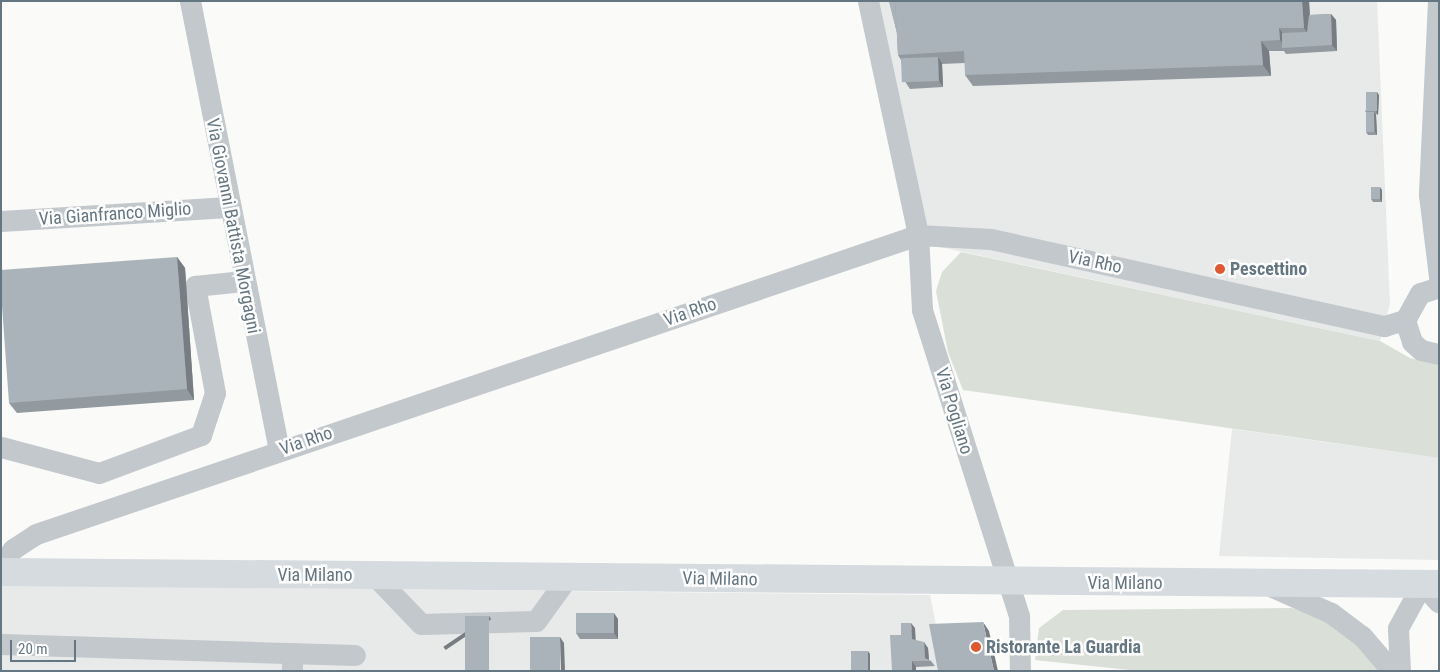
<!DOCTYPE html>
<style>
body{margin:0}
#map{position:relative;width:1440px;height:672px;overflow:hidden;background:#fafaf8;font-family:"Roboto Condensed",sans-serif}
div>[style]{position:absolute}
.built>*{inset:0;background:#e8e9e9}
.green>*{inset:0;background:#dadfd7}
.minor>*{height:21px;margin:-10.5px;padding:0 10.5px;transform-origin:10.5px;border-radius:10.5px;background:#c3c8cc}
.major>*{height:28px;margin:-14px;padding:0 14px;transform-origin:14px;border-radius:14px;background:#d6dbdf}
.wall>*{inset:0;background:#929a9f}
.shaded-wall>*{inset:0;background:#777d82;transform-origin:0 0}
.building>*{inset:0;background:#aab3b9;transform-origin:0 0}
.dots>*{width:14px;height:14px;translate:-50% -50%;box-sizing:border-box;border:2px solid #fff;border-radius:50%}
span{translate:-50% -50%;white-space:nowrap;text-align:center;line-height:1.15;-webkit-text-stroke:5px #fff;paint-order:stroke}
.street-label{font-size:18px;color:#657683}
.poi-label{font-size:18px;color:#657683;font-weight:700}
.left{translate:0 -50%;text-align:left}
.frame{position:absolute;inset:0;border:2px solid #657683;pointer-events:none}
.scale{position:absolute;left:10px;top:640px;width:66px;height:22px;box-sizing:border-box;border:2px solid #657683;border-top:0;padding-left:6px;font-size:15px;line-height:18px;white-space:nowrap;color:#657683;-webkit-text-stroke:4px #fff;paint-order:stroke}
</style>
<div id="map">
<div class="built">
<div style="clip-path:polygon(878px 1px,1377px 1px,1390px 304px,1380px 341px,926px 244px)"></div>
<div style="clip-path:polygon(1232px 429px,1439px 458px,1439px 560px,1219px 556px)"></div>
<div style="clip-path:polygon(1px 585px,930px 595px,942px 655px,952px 671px,1px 671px)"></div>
</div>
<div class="green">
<div style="clip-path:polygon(961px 252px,1380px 341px,1410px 358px,1439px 365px,1439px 458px,963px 390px,948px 352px,936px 291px,942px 272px)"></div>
<div style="clip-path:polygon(1292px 608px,1320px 617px,1363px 648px,1380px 671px,1139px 671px,1035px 660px,1039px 628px,1063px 610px)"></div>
</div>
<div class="minor">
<div style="left:190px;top:1px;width:458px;rotate:78.8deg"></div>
<div style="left:868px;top:1px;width:239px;rotate:77.9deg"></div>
<div style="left:918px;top:235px;width:75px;rotate:86.9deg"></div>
<div style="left:922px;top:310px;width:321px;rotate:72.4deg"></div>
<div style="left:1019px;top:616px;width:55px;rotate:89deg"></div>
<div style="left:1438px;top:1px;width:194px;rotate:92.7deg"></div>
<div style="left:1429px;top:195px;width:83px;rotate:83deg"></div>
<div style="left:1px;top:221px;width:228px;rotate:-3.5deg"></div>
<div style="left:1439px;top:287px;width:20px;rotate:162deg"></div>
<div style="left:1420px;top:293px;width:31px;rotate:119deg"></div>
<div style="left:1405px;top:320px;width:23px;rotate:72deg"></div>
<div style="left:1412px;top:342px;width:12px;rotate:42deg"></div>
<div style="left:1421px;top:350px;width:18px;rotate:13deg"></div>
<div style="left:1px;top:447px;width:101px;rotate:14.9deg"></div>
<div style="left:99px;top:473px;width:109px;rotate:-20.4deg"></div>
<div style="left:201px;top:435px;width:44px;rotate:-71.6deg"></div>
<div style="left:215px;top:393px;width:109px;rotate:-100.6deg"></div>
<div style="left:195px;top:286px;width:48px;rotate:-5.9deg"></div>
<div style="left:1px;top:565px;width:20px;rotate:-53deg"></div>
<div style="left:13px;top:549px;width:27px;rotate:-33deg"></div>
<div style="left:36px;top:534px;width:931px;rotate:-18.73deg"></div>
<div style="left:918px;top:235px;width:73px;rotate:3.1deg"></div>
<div style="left:991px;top:239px;width:403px;rotate:12.5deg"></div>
<div style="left:1384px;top:326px;width:22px;rotate:-16deg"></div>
<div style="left:375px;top:576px;width:66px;rotate:46.2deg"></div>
<div style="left:421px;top:624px;width:115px;rotate:-1.5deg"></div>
<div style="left:536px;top:621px;width:53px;rotate:-54.2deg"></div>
<div style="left:1270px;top:586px;width:67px;rotate:23.9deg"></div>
<div style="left:1331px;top:613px;width:39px;rotate:37deg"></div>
<div style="left:1362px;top:636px;width:46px;rotate:49.4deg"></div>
<div style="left:1px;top:644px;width:354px;rotate:1.8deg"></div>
<div style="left:292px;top:671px;width:18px;rotate:-90deg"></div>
<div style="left:1400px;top:671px;width:43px;rotate:-92.7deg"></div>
<div style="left:1398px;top:628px;width:50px;rotate:-61.4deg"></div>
<div style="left:1422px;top:584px;width:25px;rotate:48deg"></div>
</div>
<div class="major">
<div style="left:1px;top:572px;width:1438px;rotate:0.48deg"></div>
</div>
<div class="wall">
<div style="clip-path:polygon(889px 1px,1309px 1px,1310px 15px,1331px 14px,1336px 20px,1337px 51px,1286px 54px,1284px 51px,1269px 51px,1271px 76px,973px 86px,965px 75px,965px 63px,942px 64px,943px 87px,910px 89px,906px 83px,901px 60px,898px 55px,897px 33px)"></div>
<div style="clip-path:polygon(1379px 95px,1378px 115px,1376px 114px,1377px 135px,1368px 135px,1366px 132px,1366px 112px,1365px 111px)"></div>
<div style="clip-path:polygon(1382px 190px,1382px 202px,1373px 202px,1371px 199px)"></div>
<div style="clip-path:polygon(177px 257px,185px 268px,194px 400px,17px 413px,9px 403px)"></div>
<div style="clip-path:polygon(618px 619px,618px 639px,580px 639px,576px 633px)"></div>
<div style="clip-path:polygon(915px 628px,915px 640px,928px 648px,929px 660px,931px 661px,935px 666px,916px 667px,892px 671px,901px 635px)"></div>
</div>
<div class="shaded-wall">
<div style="clip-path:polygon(1302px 1px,1309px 1px,1311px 38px,1304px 28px)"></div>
<div style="clip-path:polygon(1331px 14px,1336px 20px,1337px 51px,1332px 45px)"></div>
<div style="clip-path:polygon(1279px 28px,1287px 39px,1285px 48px,1280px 40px)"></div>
<div style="clip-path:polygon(1261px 41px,1269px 51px,1271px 76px,1263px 65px)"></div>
<div style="clip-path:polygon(938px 57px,942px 63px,943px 87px,939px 81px)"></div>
<div style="clip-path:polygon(1377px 92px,1379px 95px,1378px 115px,1376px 112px)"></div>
<div style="clip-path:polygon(1374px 112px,1376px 115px,1377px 135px,1375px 132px)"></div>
<div style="clip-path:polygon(1380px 187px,1382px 190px,1382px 202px,1380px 199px)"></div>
<div style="clip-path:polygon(177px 257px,185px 268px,194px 400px,187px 389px)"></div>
<div style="clip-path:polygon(614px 613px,618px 619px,618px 639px,614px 633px)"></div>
<div style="left:489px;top:616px;width:4px;height:55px;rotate:56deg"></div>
<div style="clip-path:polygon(983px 622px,989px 631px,998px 671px,994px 671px)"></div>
<div style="clip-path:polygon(911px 623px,915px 628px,916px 645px,912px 639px)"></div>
<div style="clip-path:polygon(560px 637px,564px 643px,565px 671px,561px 671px)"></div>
<div style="clip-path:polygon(924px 642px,928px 648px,929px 661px,925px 658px)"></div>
<div style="clip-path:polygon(868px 651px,870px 654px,870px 671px,868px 671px)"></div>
<div style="clip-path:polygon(912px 661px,916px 667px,916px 671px,912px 671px)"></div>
</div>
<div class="building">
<div style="clip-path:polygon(889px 1px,895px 1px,897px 33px)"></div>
<div style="clip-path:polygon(895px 1px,1302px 1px,1304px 28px,1279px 28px,1280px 40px,1261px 41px,1263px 65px,965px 75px,964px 51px,898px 55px)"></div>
<div style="clip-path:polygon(1331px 14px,1332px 45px,1282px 48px,1282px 33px,1307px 32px,1309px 15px)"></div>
<div style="left:938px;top:57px;width:24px;height:37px;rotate:88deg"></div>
<div style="left:1366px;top:92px;width:11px;height:19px"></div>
<div style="left:1366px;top:112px;width:8px;height:20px"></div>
<div style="left:1371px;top:187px;width:9px;height:12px"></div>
<div style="clip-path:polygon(177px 257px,187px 389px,9px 403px,1px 292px,1px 270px)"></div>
<div style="left:576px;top:613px;width:38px;height:20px"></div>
<div style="left:465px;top:616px;width:24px;height:55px"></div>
<div style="clip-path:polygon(983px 622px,994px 671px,938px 671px,929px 624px)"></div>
<div style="clip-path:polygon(901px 623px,911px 623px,912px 639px,924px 642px,925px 658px,931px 661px,912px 661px,912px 671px,892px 671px,890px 635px,901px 635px)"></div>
<div style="left:530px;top:637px;width:30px;height:34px"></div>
<div style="left:851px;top:651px;width:17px;height:20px"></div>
</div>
<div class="dots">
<div style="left:1220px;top:269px;background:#e4572e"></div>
<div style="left:976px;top:647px;background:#e4572e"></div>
</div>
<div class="street-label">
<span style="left:115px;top:214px;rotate:-4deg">Via Gianfranco Miglio</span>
<span style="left:233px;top:226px;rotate:79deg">Via Giovanni Battista Morgagni</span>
<span style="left:1095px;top:262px;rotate:12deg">Via Rho</span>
<span style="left:690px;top:312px;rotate:-19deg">Via Rho</span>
<span style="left:954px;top:411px;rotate:73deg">Via Pogliano</span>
<span style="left:306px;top:441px;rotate:-19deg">Via Rho</span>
<span style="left:315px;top:575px">Via Milano</span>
<span style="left:720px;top:579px;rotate:1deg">Via Milano</span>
<span style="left:1125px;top:583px">Via Milano</span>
</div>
<div class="poi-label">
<span class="left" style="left:1230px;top:269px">Pescettino</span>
<span class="left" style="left:986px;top:647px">Ristorante La Guardia</span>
</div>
<div class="frame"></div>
<div class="scale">20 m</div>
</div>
